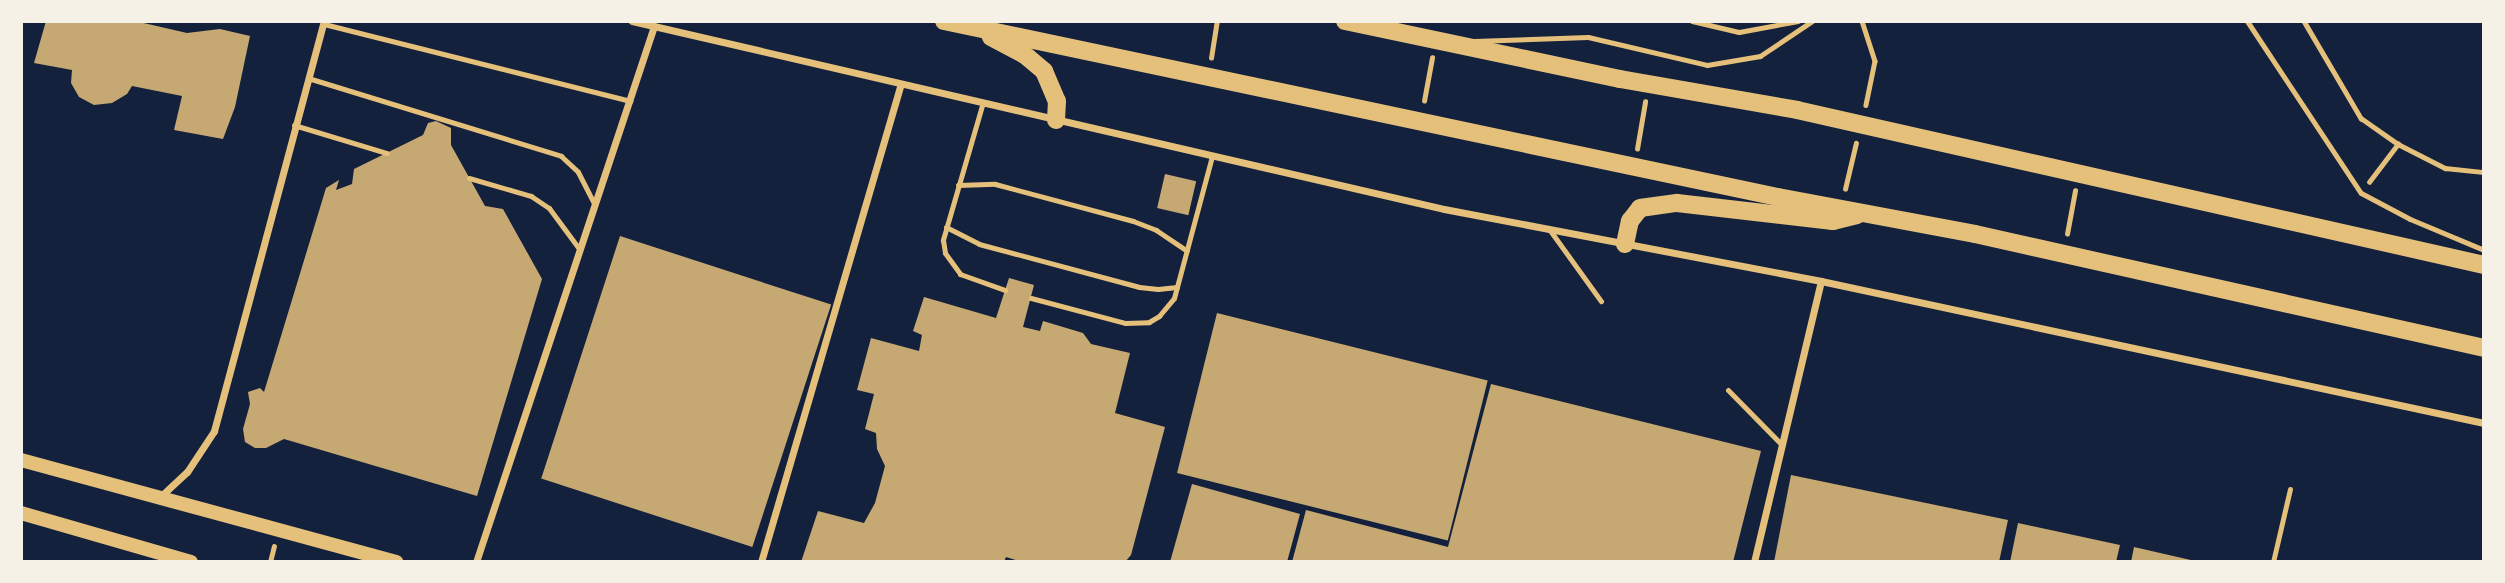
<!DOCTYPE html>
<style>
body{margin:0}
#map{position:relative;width:2505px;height:583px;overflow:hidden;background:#14213d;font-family:"Space Grotesk",sans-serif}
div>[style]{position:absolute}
.building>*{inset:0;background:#c6a872;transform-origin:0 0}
.path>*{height:4.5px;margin:-2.25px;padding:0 2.25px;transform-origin:2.25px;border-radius:2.25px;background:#e5c07b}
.service>*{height:5px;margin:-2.5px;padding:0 2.5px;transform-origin:2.5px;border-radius:2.5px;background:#e5c07b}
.minor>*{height:7px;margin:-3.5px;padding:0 3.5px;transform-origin:3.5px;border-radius:3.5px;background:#e5c07b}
.secondary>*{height:14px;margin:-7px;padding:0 7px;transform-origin:7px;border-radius:7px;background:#e5c07b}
.primary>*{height:18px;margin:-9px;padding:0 9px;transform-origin:9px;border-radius:9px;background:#e5c07b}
span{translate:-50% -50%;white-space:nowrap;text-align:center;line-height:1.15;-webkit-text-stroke:7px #f6f1e7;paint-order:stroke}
.frame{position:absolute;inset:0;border:23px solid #f6f1e7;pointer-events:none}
</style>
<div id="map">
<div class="building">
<div style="clip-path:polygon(46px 21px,135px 21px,187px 33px,220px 29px,250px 36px,235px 107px,223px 139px,174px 130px,182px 96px,132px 86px,127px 94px,112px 103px,94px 105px,79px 97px,71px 83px,72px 70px,34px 63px)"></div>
<div style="clip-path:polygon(436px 121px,451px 128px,451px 145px,485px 206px,503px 209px,542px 279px,477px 496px,284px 439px,266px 448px,255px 448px,245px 442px,243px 429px,250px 404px,248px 392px,260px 388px,264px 392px,326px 188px,339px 180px,336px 190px,352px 184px,354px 169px,423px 135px,428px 123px)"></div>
<div style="left:1165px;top:174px;width:32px;height:35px;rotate:13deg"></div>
<div style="left:620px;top:236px;width:222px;height:255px;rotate:18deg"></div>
<div style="clip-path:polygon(1009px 278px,1034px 285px,1023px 327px,1040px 331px,1043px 321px,1083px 333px,1091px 344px,1130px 353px,1115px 413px,1165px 427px,1131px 555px,1125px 562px,1022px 562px,1006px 557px,1004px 562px,801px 562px,818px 511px,864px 523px,875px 503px,885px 466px,877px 449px,876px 433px,865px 429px,874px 394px,857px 390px,871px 338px,919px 351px,922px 335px,913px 331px,924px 297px,996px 318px)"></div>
<div style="left:1217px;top:313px;width:279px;height:165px;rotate:14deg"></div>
<div style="clip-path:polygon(1491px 384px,1761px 451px,1733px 562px,1292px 562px,1306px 510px,1448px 547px)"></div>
<div style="clip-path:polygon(1791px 475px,2008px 520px,1999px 562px,1774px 562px)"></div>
<div style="clip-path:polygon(1192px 484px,1300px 514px,1287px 562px,1170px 562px)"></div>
<div style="clip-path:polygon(2018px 523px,2120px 545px,2116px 562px,2010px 562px)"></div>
<div style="clip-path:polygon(2134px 547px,2195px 561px,2195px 562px,2131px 562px)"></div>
</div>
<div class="path">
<div style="left:1862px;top:21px;width:42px;rotate:72deg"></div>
<div style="left:1875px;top:61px;width:45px;rotate:101.6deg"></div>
<div style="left:2304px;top:21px;width:113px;rotate:59.6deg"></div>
<div style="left:2361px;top:118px;width:45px;rotate:35.1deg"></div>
<div style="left:2398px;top:144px;width:53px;rotate:27.1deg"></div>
<div style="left:2445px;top:168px;width:39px;rotate:6deg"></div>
<div style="left:1211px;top:58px;width:37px;rotate:-81deg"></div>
<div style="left:1424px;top:101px;width:44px;rotate:-79.5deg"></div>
<div style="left:1637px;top:149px;width:48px;rotate:-80.3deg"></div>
<div style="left:2369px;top:182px;width:48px;rotate:-52.7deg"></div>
<div style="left:1845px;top:189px;width:47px;rotate:-76.6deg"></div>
<div style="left:2067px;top:234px;width:44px;rotate:-79.5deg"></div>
<div style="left:270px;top:562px;width:16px;rotate:-76deg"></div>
</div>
<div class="service">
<div style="left:1692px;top:21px;width:48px;rotate:13.2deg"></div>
<div style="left:1739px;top:32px;width:60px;rotate:-10.6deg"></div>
<div style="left:2247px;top:21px;width:206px;rotate:56.5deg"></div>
<div style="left:2361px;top:193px;width:55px;rotate:28deg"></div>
<div style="left:2410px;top:219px;width:80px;rotate:22.7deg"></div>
<div style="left:324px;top:24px;width:316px;rotate:14.1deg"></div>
<div style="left:1474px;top:41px;width:114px;rotate:-2deg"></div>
<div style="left:1588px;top:37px;width:122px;rotate:13.2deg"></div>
<div style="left:1707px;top:65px;width:54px;rotate:-9.6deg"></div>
<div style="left:1760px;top:56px;width:63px;rotate:-33.9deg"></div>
<div style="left:308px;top:78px;width:265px;rotate:17.1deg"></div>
<div style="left:561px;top:156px;width:23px;rotate:43deg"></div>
<div style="left:578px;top:172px;width:37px;rotate:63deg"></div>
<div style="left:983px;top:102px;width:144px;rotate:106.2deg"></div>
<div style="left:943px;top:240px;width:13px;rotate:81deg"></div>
<div style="left:945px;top:253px;width:26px;rotate:54deg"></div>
<div style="left:960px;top:274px;width:48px;rotate:19.6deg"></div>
<div style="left:294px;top:125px;width:97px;rotate:16.8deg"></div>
<div style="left:469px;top:178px;width:65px;rotate:16.2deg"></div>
<div style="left:531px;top:196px;width:22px;rotate:34deg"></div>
<div style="left:549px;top:208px;width:52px;rotate:53.6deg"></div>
<div style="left:958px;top:185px;width:37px;rotate:-2deg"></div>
<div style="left:995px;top:184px;width:143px;rotate:15deg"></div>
<div style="left:1133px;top:221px;width:25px;rotate:21deg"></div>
<div style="left:1156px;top:230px;width:37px;rotate:34deg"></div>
<div style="left:946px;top:227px;width:37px;rotate:27deg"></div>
<div style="left:979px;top:244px;width:166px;rotate:15deg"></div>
<div style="left:1139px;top:287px;width:19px;rotate:6deg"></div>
<div style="left:1158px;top:289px;width:19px;rotate:-6deg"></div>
<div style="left:1549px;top:229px;width:89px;rotate:54.2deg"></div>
<div style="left:1031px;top:298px;width:97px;rotate:14.9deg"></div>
<div style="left:1125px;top:323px;width:24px;rotate:-2deg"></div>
<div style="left:1149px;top:322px;width:12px;rotate:-31deg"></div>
<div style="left:1159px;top:316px;width:23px;rotate:-50deg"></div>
<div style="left:1174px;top:298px;width:147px;rotate:-75deg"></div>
<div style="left:1728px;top:390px;width:77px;rotate:45.5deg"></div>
<div style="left:2273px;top:562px;width:75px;rotate:-76.9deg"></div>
</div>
<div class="minor">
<div style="left:632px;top:21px;width:833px;rotate:13.04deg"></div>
<div style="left:1444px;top:209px;width:384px;rotate:10.8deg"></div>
<div style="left:1821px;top:281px;width:678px;rotate:12.09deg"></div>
<div style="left:161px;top:496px;width:35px;rotate:-43deg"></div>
<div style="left:187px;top:472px;width:49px;rotate:-56.6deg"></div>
<div style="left:214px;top:431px;width:424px;rotate:-75deg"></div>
<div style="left:476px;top:562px;width:565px;rotate:-71.63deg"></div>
<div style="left:761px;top:562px;width:498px;rotate:-73.7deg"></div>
<div style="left:1754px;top:562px;width:289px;rotate:-76.6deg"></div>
</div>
<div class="secondary">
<div style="left:21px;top:460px;width:389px;rotate:15.2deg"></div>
<div style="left:21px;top:513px;width:177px;rotate:16.1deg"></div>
</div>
<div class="primary">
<div style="left:944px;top:21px;width:852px;rotate:11.92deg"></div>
<div style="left:1778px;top:197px;width:200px;rotate:10.6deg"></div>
<div style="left:1975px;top:234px;width:522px;rotate:12.62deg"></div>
<div style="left:1345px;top:21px;width:281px;rotate:11.9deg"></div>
<div style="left:1620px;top:79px;width:180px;rotate:9.9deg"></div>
<div style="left:1797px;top:110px;width:704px;rotate:12.71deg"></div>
<div style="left:991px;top:37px;width:38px;rotate:28deg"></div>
<div style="left:1025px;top:55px;width:25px;rotate:40deg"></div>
<div style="left:1044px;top:71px;width:33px;rotate:67deg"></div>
<div style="left:1057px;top:101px;width:19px;rotate:93deg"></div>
<div style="left:1625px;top:244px;width:24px;rotate:-78deg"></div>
<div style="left:1630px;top:221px;width:16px;rotate:-52deg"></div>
<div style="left:1640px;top:208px;width:37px;rotate:-8deg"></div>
<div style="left:1677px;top:203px;width:157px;rotate:6.6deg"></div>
<div style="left:1833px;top:221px;width:25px;rotate:-14deg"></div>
</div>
<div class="frame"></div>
</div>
